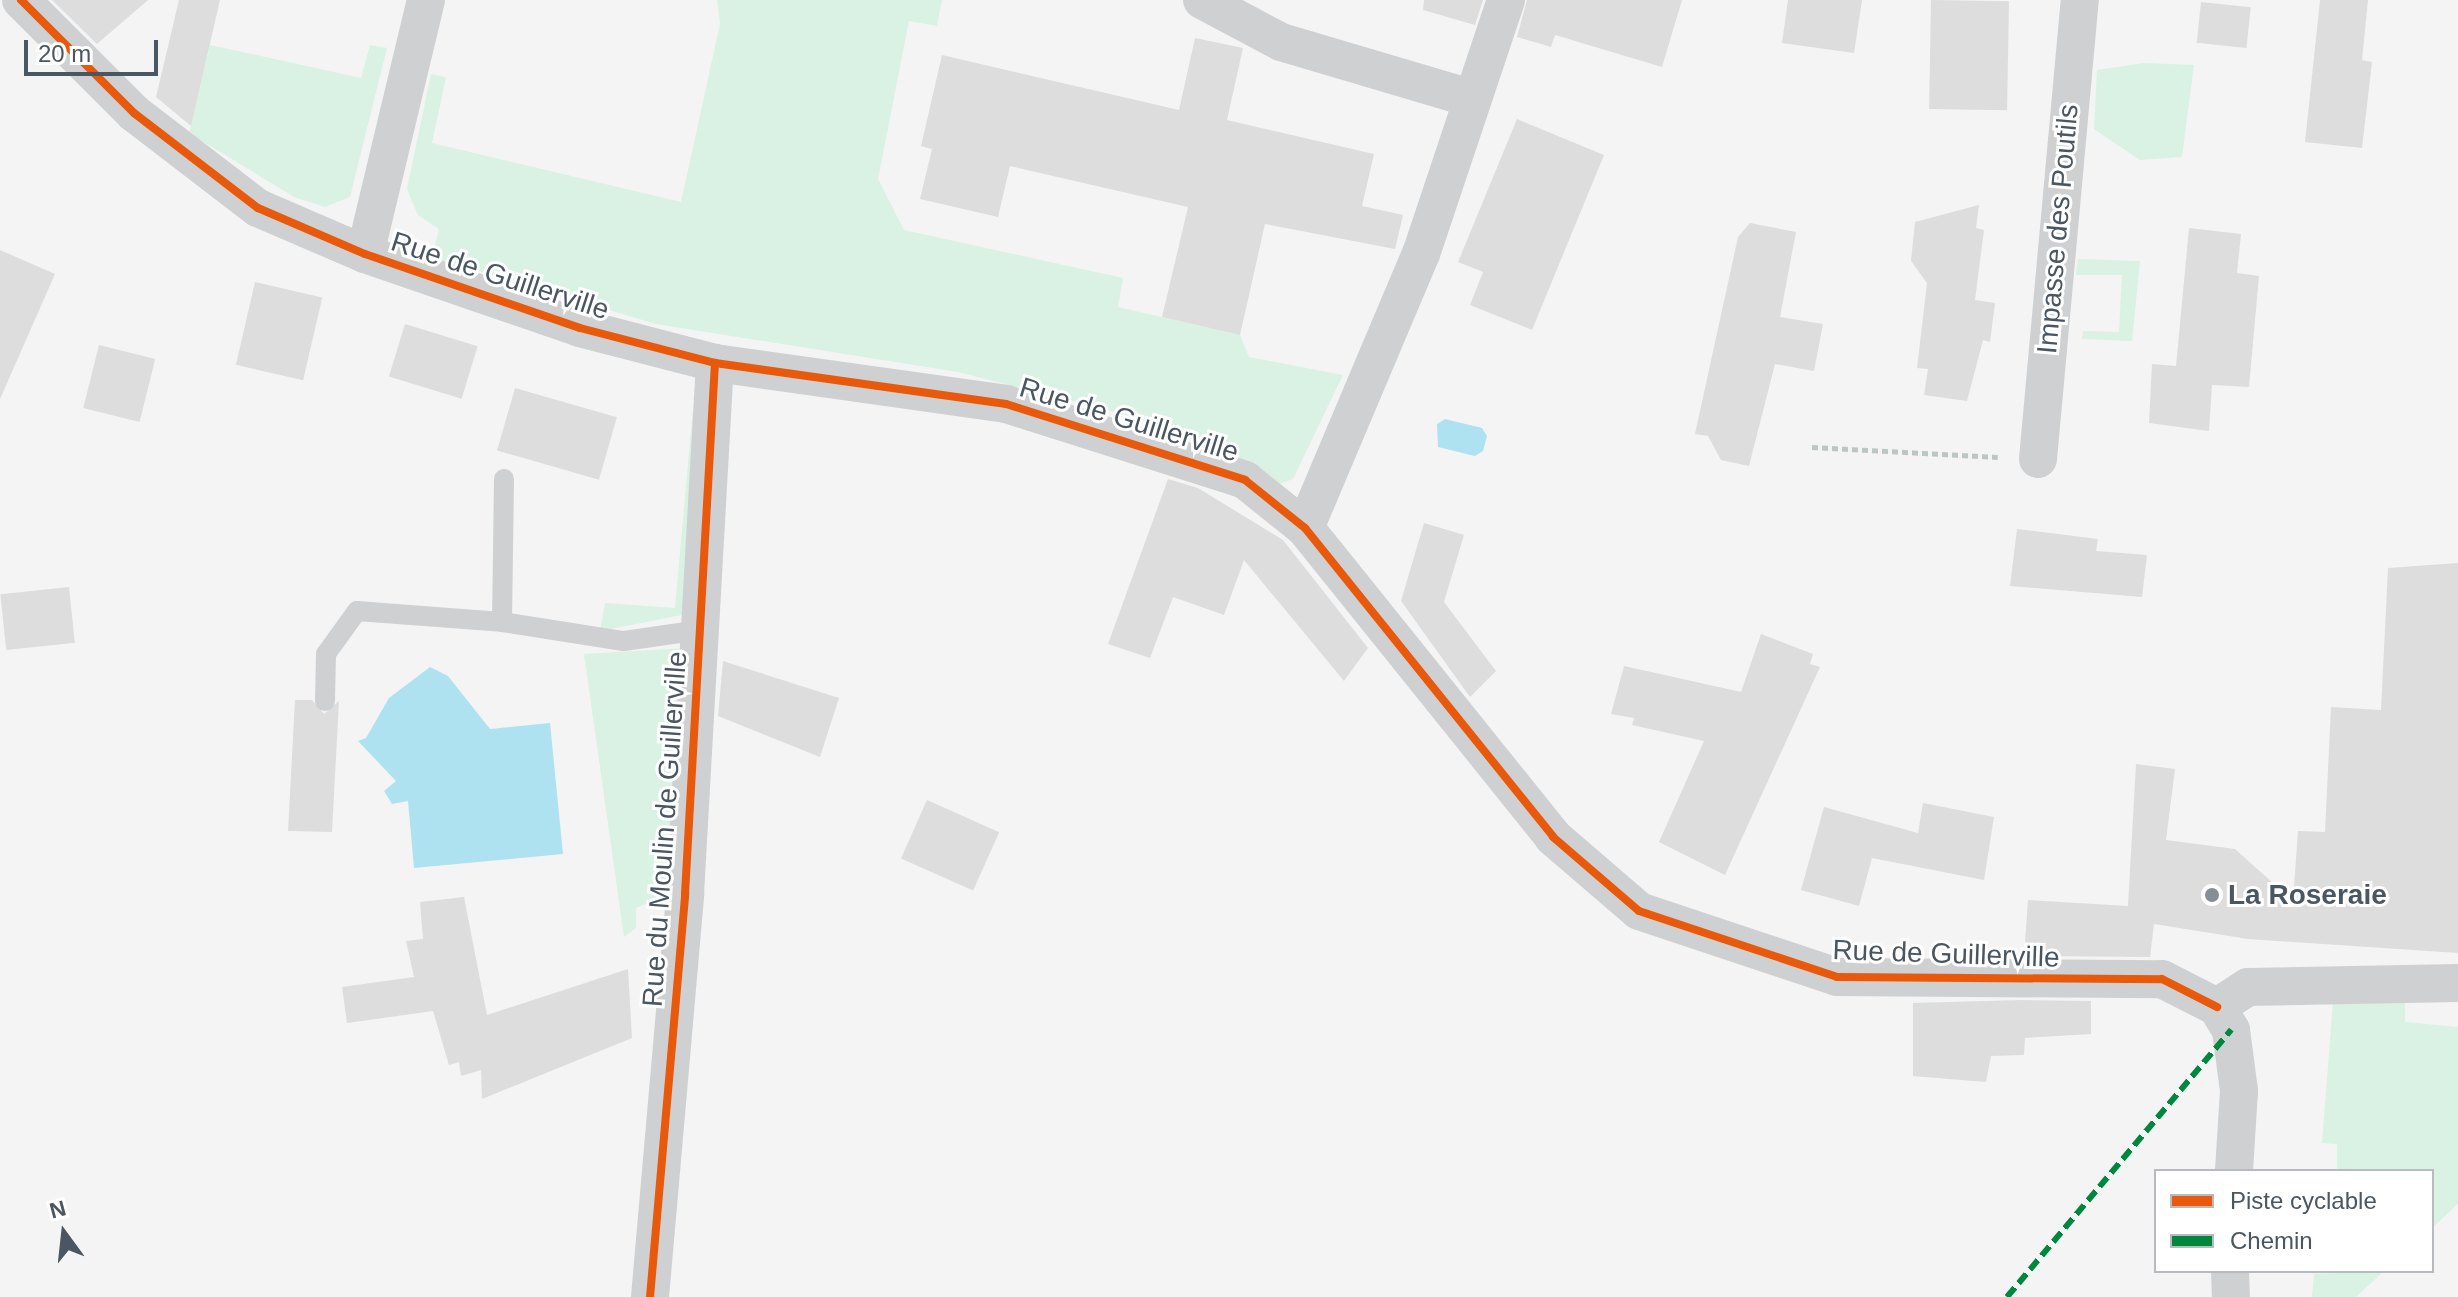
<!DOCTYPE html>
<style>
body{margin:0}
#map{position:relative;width:2458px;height:1297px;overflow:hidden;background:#f4f4f4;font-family:Helvetica,sans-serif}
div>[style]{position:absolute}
.green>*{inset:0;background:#d9f2e3}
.water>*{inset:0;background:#aee2f0}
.building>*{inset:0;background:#ddddde;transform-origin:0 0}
.path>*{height:5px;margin-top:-2.5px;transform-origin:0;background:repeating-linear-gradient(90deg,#bcc7c4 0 6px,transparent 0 10px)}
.lane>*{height:20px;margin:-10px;padding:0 10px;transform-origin:10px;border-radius:10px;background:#ced0d2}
.street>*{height:38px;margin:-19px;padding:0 19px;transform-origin:19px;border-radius:19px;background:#ced0d2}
.quiet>*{height:6px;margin-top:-3px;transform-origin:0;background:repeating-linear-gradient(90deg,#00873e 0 12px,transparent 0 18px)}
.cycleway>*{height:8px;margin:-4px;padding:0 4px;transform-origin:4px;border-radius:4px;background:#e8590c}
.dots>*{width:22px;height:22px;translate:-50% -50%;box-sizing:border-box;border:4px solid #fff;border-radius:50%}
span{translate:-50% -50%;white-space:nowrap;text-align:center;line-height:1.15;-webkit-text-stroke:6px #fff;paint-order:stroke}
.street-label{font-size:28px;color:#4a5661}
.poi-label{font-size:28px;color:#4a5661;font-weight:700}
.left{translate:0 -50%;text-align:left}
.legend{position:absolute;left:2154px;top:1169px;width:280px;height:104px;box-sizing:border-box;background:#fff;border:2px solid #b7bbc0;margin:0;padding:10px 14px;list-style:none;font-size:24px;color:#4a5661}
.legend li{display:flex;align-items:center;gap:16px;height:40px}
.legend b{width:40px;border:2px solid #b7bbc0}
.north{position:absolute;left:24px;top:1193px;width:80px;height:80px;-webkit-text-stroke:6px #fff;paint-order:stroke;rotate:345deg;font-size:22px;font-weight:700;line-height:32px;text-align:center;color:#4a5661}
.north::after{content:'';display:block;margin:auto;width:28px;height:36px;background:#4a5661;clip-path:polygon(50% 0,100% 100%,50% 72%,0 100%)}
.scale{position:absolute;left:24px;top:40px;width:134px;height:36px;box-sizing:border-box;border:4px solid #4a5661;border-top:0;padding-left:10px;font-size:24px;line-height:28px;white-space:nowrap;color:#4a5661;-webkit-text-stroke:6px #fff;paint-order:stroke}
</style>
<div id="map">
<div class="green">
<div style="clip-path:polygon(717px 0,942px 0,937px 26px,909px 21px,878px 179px,904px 230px,1123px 278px,1118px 307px,1240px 335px,1249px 357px,1343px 375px,1293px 479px,1279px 484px,1222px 450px,1108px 410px,958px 372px,656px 324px,432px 257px,439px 229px,418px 215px,407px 189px,431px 74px,446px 77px,432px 143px,681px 202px,720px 24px)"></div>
<div style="clip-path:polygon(210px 45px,361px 78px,370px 45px,387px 48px,350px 197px,325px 207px,294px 197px,189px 133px)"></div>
<div style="clip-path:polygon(2144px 63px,2194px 65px,2182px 157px,2140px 160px,2094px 129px,2097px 70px)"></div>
<div style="clip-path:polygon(2078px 259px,2140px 261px,2132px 341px,2082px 339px,2083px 331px,2119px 332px,2122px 275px,2076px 275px)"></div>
<div style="clip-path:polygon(693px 409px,698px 430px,687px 614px,600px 631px,605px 603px,675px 608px)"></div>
<div style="clip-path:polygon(686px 648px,665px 896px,636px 908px,636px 928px,624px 937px,584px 654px)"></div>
<div style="clip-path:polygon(2333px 1002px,2405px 1002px,2405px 1022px,2458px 1027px,2458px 1204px,2432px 1228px,2432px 1171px,2337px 1171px,2337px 1144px,2322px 1143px)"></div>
<div style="clip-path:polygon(2384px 1271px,2356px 1297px,2312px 1297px,2314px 1274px)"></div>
</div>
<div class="water">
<div style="clip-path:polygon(1445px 419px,1482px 428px,1487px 436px,1483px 451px,1475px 456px,1438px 447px,1437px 424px)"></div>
<div style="clip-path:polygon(430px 667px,448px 676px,490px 729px,550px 723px,563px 854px,414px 868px,408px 801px,392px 804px,384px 791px,396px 781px,358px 741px,366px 738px,389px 698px)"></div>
</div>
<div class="building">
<div style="clip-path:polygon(52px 0,148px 0,97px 44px)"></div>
<div style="clip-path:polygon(179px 0,220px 0,191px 126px,156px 97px)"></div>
<div style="clip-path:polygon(1424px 0,1483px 0,1475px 25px,1423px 10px)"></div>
<div style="clip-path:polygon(1527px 0,1682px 0,1662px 67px,1555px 35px,1551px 47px,1517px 37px)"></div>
<div style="clip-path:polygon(1788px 0,1862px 0,1854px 53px,1782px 43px)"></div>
<div style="left:1931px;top:0;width:78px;height:109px;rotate:1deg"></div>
<div style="clip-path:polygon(2320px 0,2368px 0,2362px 60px,2372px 62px,2362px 148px,2305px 142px)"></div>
<div style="left:2201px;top:2px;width:50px;height:41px;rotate:6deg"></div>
<div style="clip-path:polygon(1195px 38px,1243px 48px,1227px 120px,1374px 154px,1362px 206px,1403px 215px,1395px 249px,1265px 224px,1240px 335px,1162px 317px,1188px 207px,1010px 166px,998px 217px,920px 199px,932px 149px,921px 146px,942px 55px,1179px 110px)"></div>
<div style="clip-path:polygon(1517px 119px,1604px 155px,1532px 330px,1470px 305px,1483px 272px,1458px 262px)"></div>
<div style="clip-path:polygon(1979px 205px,1976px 228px,1984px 230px,1975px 300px,1995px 303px,1990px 342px,1983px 340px,1967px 401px,1924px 395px,1928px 369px,1917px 368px,1927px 283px,1911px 261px,1915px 222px)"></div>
<div style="clip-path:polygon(1750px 223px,1796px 232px,1780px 317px,1823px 324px,1814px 371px,1775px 364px,1749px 466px,1721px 460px,1708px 436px,1695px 434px,1738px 237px)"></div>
<div style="clip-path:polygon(2189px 228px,2241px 234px,2237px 273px,2259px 276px,2249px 387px,2212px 385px,2209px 431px,2149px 423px,2152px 364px,2176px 366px)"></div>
<div style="clip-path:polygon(0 250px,55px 274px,0 399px)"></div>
<div style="left:255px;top:282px;width:69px;height:85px;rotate:13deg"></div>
<div style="left:405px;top:324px;width:76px;height:55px;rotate:17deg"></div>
<div style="left:99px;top:345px;width:58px;height:65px;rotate:14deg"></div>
<div style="left:515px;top:388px;width:106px;height:65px;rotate:16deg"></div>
<div style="clip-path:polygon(1168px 479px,1198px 488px,1283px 540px,1368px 648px,1344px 681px,1244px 560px,1224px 615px,1173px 597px,1150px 658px,1108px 644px)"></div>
<div style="clip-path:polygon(1424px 523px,1464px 535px,1444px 602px,1496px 671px,1470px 697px,1401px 601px)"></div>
<div style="clip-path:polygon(2017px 529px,2098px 539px,2096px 551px,2147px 555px,2142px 597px,2010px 586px)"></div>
<div style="clip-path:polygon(2458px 563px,2458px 953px,2248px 939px,2154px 924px,2150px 957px,2024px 956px,2028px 900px,2128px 906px,2136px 764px,2175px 769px,2166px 840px,2235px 849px,2293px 901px,2298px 831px,2325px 832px,2331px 707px,2381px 710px,2388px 568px)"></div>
<div style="left:69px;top:587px;width:56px;height:69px;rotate:84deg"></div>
<div style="clip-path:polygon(1761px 634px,1813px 654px,1810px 664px,1820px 667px,1725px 875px,1659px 842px,1704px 741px,1632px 725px,1634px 718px,1611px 714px,1624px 666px,1741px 692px)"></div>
<div style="clip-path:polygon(723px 661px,839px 698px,820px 757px,718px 716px)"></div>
<div style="clip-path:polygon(295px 700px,312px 700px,324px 714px,339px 701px,332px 832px,288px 831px)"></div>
<div style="left:927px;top:800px;width:79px;height:64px;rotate:24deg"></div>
<div style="clip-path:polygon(1923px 803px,1994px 817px,1984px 880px,1872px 858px,1859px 906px,1801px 890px,1824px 807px,1918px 833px)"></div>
<div style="clip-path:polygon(464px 897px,487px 1015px,628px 969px,632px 1038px,482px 1099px,481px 1070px,461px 1076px,459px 1062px,449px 1065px,433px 1011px,347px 1023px,342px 987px,414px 977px,406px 941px,423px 939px,420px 902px)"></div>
<div style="clip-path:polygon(2021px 1000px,2091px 1001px,2091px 1034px,2025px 1038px,2024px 1055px,1991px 1056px,1986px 1082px,1913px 1076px,1913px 1003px)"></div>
</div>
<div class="path">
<div style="left:1812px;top:447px;width:186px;rotate:3.1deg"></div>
</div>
<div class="lane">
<div style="left:502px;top:622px;width:143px;rotate:-89.2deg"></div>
<div style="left:325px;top:701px;width:47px;rotate:-88.8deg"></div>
<div style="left:326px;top:654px;width:53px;rotate:-54.2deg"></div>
<div style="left:357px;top:611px;width:145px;rotate:4.3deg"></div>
<div style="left:502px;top:622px;width:123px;rotate:8.9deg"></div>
<div style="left:624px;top:641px;width:77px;rotate:-8.2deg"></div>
</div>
<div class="street">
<div style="left:21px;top:0;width:160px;rotate:45deg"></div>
<div style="left:134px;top:113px;width:156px;rotate:37.5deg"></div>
<div style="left:258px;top:208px;width:116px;rotate:23.3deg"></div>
<div style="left:365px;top:254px;width:227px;rotate:19deg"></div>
<div style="left:580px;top:328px;width:139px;rotate:14.5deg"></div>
<div style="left:715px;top:363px;width:294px;rotate:8deg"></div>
<div style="left:1006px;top:404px;width:251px;rotate:17.6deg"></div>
<div style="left:1245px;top:480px;width:77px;rotate:38.7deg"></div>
<div style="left:1305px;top:528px;width:396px;rotate:51.2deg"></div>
<div style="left:1553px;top:837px;width:113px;rotate:40.7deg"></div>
<div style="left:1639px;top:911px;width:209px;rotate:18.4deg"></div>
<div style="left:1837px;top:977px;width:325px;rotate:0.4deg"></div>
<div style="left:2162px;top:979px;width:62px;rotate:27deg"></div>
<div style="left:1202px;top:0;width:89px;rotate:28deg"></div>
<div style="left:1281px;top:42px;width:200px;rotate:16.5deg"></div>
<div style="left:365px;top:254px;width:261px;rotate:-76.5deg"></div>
<div style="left:2038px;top:459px;width:461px;rotate:-84.8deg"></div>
<div style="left:1305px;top:528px;width:298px;rotate:-67.1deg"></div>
<div style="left:1421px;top:254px;width:268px;rotate:-71.5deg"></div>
<div style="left:2217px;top:1007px;width:37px;rotate:-33deg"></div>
<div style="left:2248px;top:987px;width:210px;rotate:-1.1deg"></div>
<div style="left:2217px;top:1007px;width:27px;rotate:59deg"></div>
<div style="left:2231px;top:1030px;width:62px;rotate:82.5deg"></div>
<div style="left:2239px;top:1091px;width:80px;rotate:93.6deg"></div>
<div style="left:2230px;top:1271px;width:26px;rotate:88deg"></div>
<div style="left:650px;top:1297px;width:405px;rotate:-85deg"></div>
<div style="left:685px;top:894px;width:532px;rotate:-86.77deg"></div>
</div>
<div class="quiet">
<div style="left:2007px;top:1297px;width:349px;rotate:-50deg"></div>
</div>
<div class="cycleway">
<div style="left:21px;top:0;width:160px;rotate:45deg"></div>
<div style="left:134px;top:113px;width:156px;rotate:37.5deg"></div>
<div style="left:258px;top:208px;width:116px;rotate:23.3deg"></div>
<div style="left:365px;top:254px;width:227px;rotate:19deg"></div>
<div style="left:580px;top:328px;width:139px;rotate:14.5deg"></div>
<div style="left:715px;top:363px;width:294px;rotate:8deg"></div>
<div style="left:1006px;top:404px;width:251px;rotate:17.6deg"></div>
<div style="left:1245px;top:480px;width:77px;rotate:38.7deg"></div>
<div style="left:1305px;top:528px;width:396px;rotate:51.2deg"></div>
<div style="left:1553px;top:837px;width:113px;rotate:40.7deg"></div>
<div style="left:1639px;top:911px;width:209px;rotate:18.4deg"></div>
<div style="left:1837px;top:977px;width:325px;rotate:0.4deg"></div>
<div style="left:2162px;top:979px;width:62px;rotate:27deg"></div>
<div style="left:650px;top:1297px;width:405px;rotate:-85deg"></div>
<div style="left:685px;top:894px;width:532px;rotate:-86.77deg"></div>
</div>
<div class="dots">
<div style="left:2212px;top:895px;background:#868d94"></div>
</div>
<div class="street-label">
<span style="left:2058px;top:229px;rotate:-85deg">Impasse des Poutils</span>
<span style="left:500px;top:276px;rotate:18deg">Rue de Guillerville</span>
<span style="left:1129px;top:420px;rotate:17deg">Rue de Guillerville</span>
<span style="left:665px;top:829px;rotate:-86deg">Rue du Moulin de Guillerville</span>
<span style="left:1946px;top:954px;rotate:2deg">Rue de Guillerville</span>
</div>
<div class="poi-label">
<span class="left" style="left:2228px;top:895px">La Roseraie</span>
</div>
<ul class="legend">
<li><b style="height:10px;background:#e8590c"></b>Piste cyclable</li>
<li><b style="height:10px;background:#00873e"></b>Chemin</li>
</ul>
<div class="north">N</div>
<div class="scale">20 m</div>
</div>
